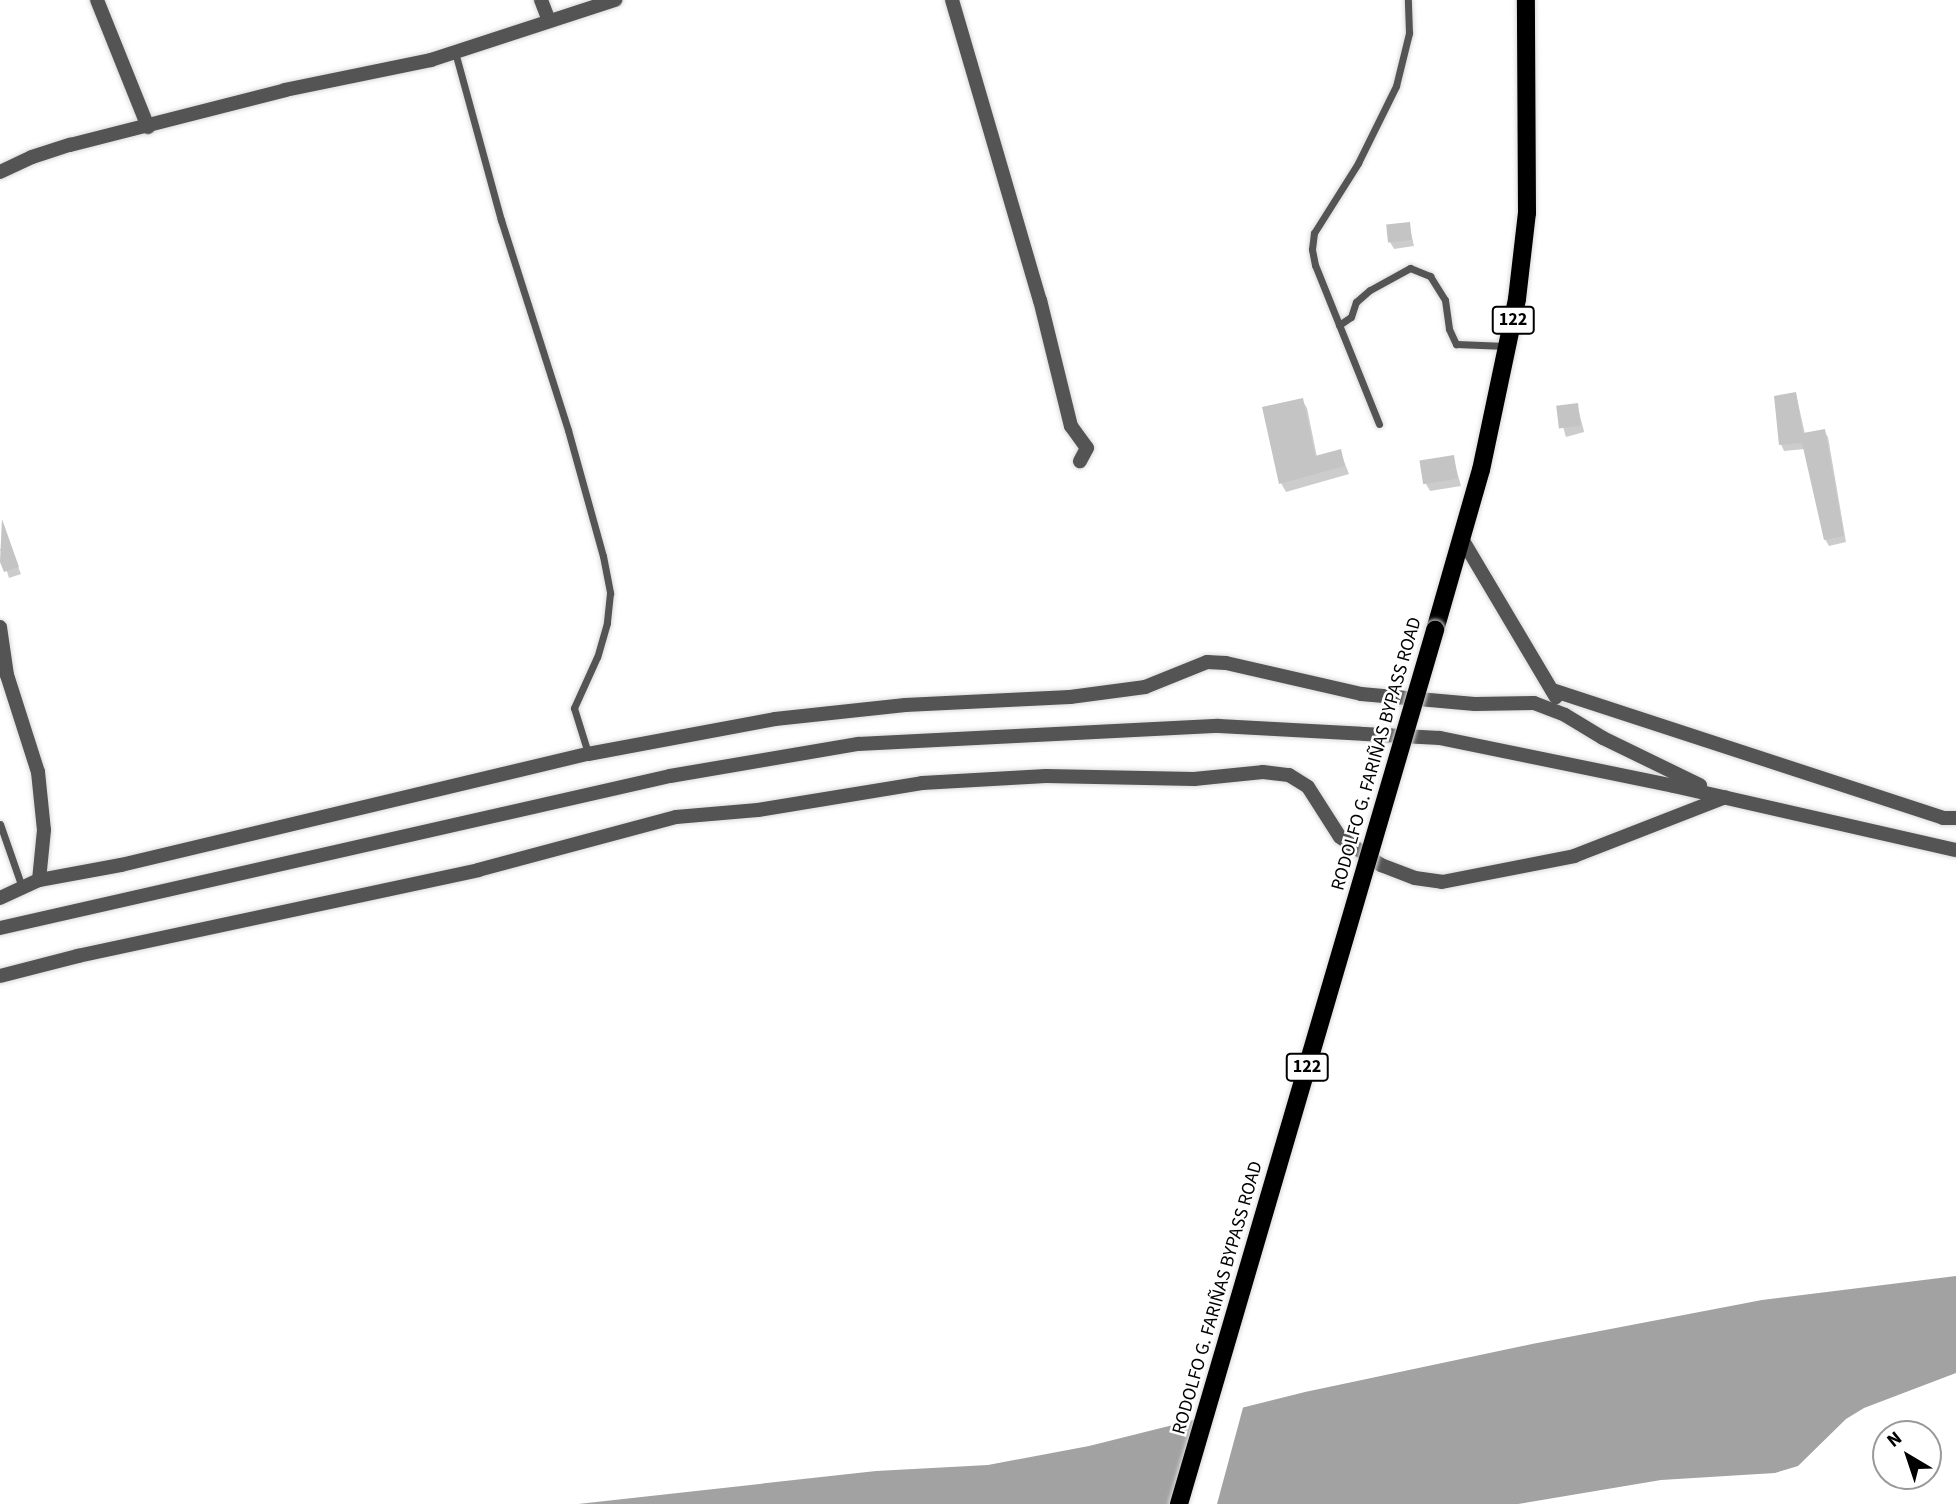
<!DOCTYPE html>
<meta charset="utf-8">
<style>
body{margin:0}
#map{position:relative;width:1956px;height:1504px;overflow:hidden;background:#fff;font-family:"Source Sans 3",sans-serif}
div>[style]{position:absolute}
.water>*{inset:0;background:#a2a2a2}
.pier>*{inset:0;background:#fff}
.shadow>*{inset:0;background:#0003;transform-origin:0 0}
.building>*{inset:0;background:#c4c4c4;transform-origin:0 0}
.roads{filter:drop-shadow(0 0 2px #dbdbdb) drop-shadow(0 0 2px #dbdbdb)}
.lane>*{height:7px;margin:-3.5px;padding:0 3.5px;transform-origin:3.5px;border-radius:3.5px;background:#545454}
.street>*{height:14px;margin:-7px;padding:0 7px;transform-origin:7px;border-radius:7px;background:#545454}
.primary>*{height:18px;margin:-9px;padding:0 9px;transform-origin:9px;border-radius:9px;background:#000}
.bridges{filter:drop-shadow(0 0 2px #dbdbdb) drop-shadow(0 0 2px #dbdbdb)}
.primary-bridge>*{height:18px;margin:-9px;padding:0 9px;transform-origin:9px;border-radius:9px;background:#000}
span{translate:-50% -50%;white-space:nowrap;text-align:center;line-height:1.15;-webkit-text-stroke:5px #fff;paint-order:stroke}
.shield-label span{padding:2px 5px;background:#fff;border:2px solid;border-radius:5px;-webkit-text-stroke-width:0}
.shield-label{font-size:18px;color:#000;font-weight:700}
.street-label{font-size:19px;color:#000}
.north{position:absolute;left:1872px;top:1420px;width:70px;height:70px;box-sizing:border-box;background:#fff;border:2px solid #999;border-radius:50%;rotate:321deg;font-size:19px;font-weight:700;line-height:28px;text-align:center;color:#000}
.north::after{content:'';display:block;margin:auto;width:24px;height:32px;background:#000;clip-path:polygon(50% 0,100% 100%,50% 72%,0 100%)}
</style>
<div id="map">
<div class="water">
<div style="clip-path:polygon(1956px 1276px,1956px 1373px,1864px 1408px,1846px 1419px,1798px 1466px,1775px 1473px,1661px 1480px,1518px 1504px,578px 1504px,876px 1471px,988px 1465px,1089px 1446px,1305px 1392px,1532px 1344px,1762px 1300px)"></div>
</div>
<div class="pier">
<div style="clip-path:polygon(1244px 1404px,1217px 1504px,1170px 1504px,1196px 1416px)"></div>
</div>
<div class="shadow">
<div style="clip-path:polygon(1409px 224px,1414px 246px,1394px 249px,1390px 242px)"></div>
<div style="clip-path:polygon(1796px 394px,1805px 434px,1824px 431px,1828px 437px,1846px 542px,1829px 546px,1825px 539px,1805px 449px,1784px 451px,1781px 444px)"></div>
<div style="clip-path:polygon(1302px 400px,1307px 408px,1317px 457px,1340px 451px,1349px 474px,1286px 492px,1281px 483px,1264px 408px)"></div>
<div style="left:1577px;top:405px;width:28px;height:19px;rotate:75deg"></div>
<div style="clip-path:polygon(1453px 457px,1461px 486px,1430px 491px,1426px 484px)"></div>
<div style="clip-path:polygon(10px 546px,21px 574px,9px 578px,0 549px)"></div>
</div>
<div class="building">
<div style="left:1410px;top:222px;width:18px;height:24px;rotate:84deg"></div>
<div style="clip-path:polygon(1796px 392px,1803px 433px,1825px 429px,1844px 536px,1824px 540px,1802px 443px,1779px 445px,1774px 396px)"></div>
<div style="clip-path:polygon(1303px 398px,1315px 456px,1341px 449px,1345px 466px,1279px 484px,1262px 407px)"></div>
<div style="left:1578px;top:403px;width:23px;height:22px;rotate:83deg"></div>
<div style="left:1454px;top:455px;width:24px;height:35px;rotate:81deg"></div>
<div style="clip-path:polygon(2px 519px,19px 567px,4px 572px,0 562px)"></div>
</div>
<div class="roads">
<div class="lane">
<div style="left:455px;top:52px;width:174px;rotate:74.7deg"></div>
<div style="left:501px;top:220px;width:220px;rotate:72.3deg"></div>
<div style="left:568px;top:430px;width:131px;rotate:74.5deg"></div>
<div style="left:603px;top:556px;width:38px;rotate:79deg"></div>
<div style="left:610px;top:593px;width:30px;rotate:96deg"></div>
<div style="left:607px;top:623px;width:35px;rotate:106deg"></div>
<div style="left:597px;top:657px;width:56px;rotate:114.3deg"></div>
<div style="left:574px;top:708px;width:47px;rotate:72.7deg"></div>
<div style="left:1339px;top:325px;width:14px;rotate:-34deg"></div>
<div style="left:1351px;top:317px;width:16px;rotate:-72deg"></div>
<div style="left:1356px;top:302px;width:18px;rotate:-41deg"></div>
<div style="left:1370px;top:290px;width:46px;rotate:-28.8deg"></div>
<div style="left:1410px;top:268px;width:22px;rotate:22deg"></div>
<div style="left:1430px;top:276px;width:28px;rotate:58deg"></div>
<div style="left:1445px;top:300px;width:29px;rotate:82deg"></div>
<div style="left:1449px;top:329px;width:17px;rotate:65deg"></div>
<div style="left:1456px;top:344px;width:50px;rotate:2.3deg"></div>
<div style="left:1379px;top:424px;width:171px;rotate:-111.9deg"></div>
<div style="left:1315px;top:265px;width:16px;rotate:-101deg"></div>
<div style="left:1312px;top:249px;width:16px;rotate:-83deg"></div>
<div style="left:1314px;top:233px;width:83px;rotate:-57.8deg"></div>
<div style="left:1358px;top:163px;width:86px;rotate:-63.7deg"></div>
<div style="left:1396px;top:86px;width:55px;rotate:-76.2deg"></div>
<div style="left:1409px;top:33px;width:33px;rotate:-92deg"></div>
<div style="left:0;top:824px;width:67px;rotate:70.8deg"></div>
</div>
<div class="street">
<div style="left:97px;top:0;width:137px;rotate:68.1deg"></div>
<div style="left:541px;top:0;width:22px;rotate:69deg"></div>
<div style="left:952px;top:0;width:313px;rotate:73.7deg"></div>
<div style="left:1040px;top:300px;width:130px;rotate:76.2deg"></div>
<div style="left:1071px;top:426px;width:27px;rotate:54deg"></div>
<div style="left:1087px;top:448px;width:15px;rotate:118deg"></div>
<div style="left:0;top:172px;width:35px;rotate:-25deg"></div>
<div style="left:32px;top:157px;width:40px;rotate:-18deg"></div>
<div style="left:70px;top:145px;width:222px;rotate:-14.3deg"></div>
<div style="left:285px;top:90px;width:149px;rotate:-11.6deg"></div>
<div style="left:431px;top:60px;width:194px;rotate:-18.1deg"></div>
<div style="left:1462px;top:539px;width:184px;rotate:59.3deg"></div>
<div style="left:0;top:627px;width:49px;rotate:81.7deg"></div>
<div style="left:7px;top:675px;width:102px;rotate:72.3deg"></div>
<div style="left:38px;top:772px;width:58px;rotate:84.1deg"></div>
<div style="left:44px;top:830px;width:50px;rotate:95.7deg"></div>
<div style="left:1552px;top:690px;width:411px;rotate:18.1deg"></div>
<div style="left:1943px;top:818px;width:13px"></div>
<div style="left:0;top:898px;width:43px;rotate:-24.8deg"></div>
<div style="left:39px;top:880px;width:83px;rotate:-10.4deg"></div>
<div style="left:121px;top:865px;width:480px;rotate:-13.4deg"></div>
<div style="left:588px;top:754px;width:190px;rotate:-10.6deg"></div>
<div style="left:775px;top:719px;width:131px;rotate:-6.1deg"></div>
<div style="left:905px;top:705px;width:165px;rotate:-2.8deg"></div>
<div style="left:1070px;top:697px;width:76px;rotate:-7.6deg"></div>
<div style="left:1145px;top:687px;width:67px;rotate:-22deg"></div>
<div style="left:1207px;top:662px;width:19px;rotate:3deg"></div>
<div style="left:1226px;top:663px;width:139px;rotate:12.9deg"></div>
<div style="left:1361px;top:694px;width:114px;rotate:5deg"></div>
<div style="left:1475px;top:704px;width:59px;rotate:-1deg"></div>
<div style="left:1534px;top:703px;width:33px;rotate:21deg"></div>
<div style="left:1565px;top:715px;width:44px;rotate:31.2deg"></div>
<div style="left:1603px;top:738px;width:108px;rotate:25.9deg"></div>
<div style="left:0;top:928px;width:687px;rotate:-12.78deg"></div>
<div style="left:670px;top:776px;width:191px;rotate:-9.7deg"></div>
<div style="left:858px;top:744px;width:361px;rotate:-2.9deg"></div>
<div style="left:1219px;top:726px;width:221px;rotate:3.1deg"></div>
<div style="left:1440px;top:738px;width:239px;rotate:11.6deg"></div>
<div style="left:1674px;top:786px;width:289px;rotate:12.8deg"></div>
<div style="left:0;top:976px;width:81px;rotate:-14.4deg"></div>
<div style="left:78px;top:956px;width:409px;rotate:-12.1deg"></div>
<div style="left:478px;top:870px;width:205px;rotate:-15deg"></div>
<div style="left:676px;top:817px;width:82px;rotate:-4.9deg"></div>
<div style="left:758px;top:810px;width:166px;rotate:-9.3deg"></div>
<div style="left:922px;top:783px;width:124px;rotate:-3.2deg"></div>
<div style="left:1046px;top:776px;width:148px;rotate:1.2deg"></div>
<div style="left:1194px;top:779px;width:69px;rotate:-5.8deg"></div>
<div style="left:1263px;top:772px;width:26px;rotate:7deg"></div>
<div style="left:1289px;top:775px;width:22px;rotate:32deg"></div>
<div style="left:1308px;top:787px;width:59px;rotate:57.4deg"></div>
<div style="left:1340px;top:837px;width:50px;rotate:34.3deg"></div>
<div style="left:1381px;top:865px;width:36px;rotate:21deg"></div>
<div style="left:1415px;top:878px;width:27px;rotate:8deg"></div>
<div style="left:1442px;top:882px;width:135px;rotate:-11.1deg"></div>
<div style="left:1574px;top:856px;width:162px;rotate:-21.3deg"></div>
</div>
<div class="primary">
<div style="left:1435px;top:630px;width:166px;rotate:-74deg"></div>
<div style="left:1481px;top:470px;width:175px;rotate:-78.1deg"></div>
<div style="left:1517px;top:299px;width:87px;rotate:-83.4deg"></div>
<div style="left:1527px;top:213px;width:213px;rotate:-90.3deg"></div>
</div>
</div>
<div class="bridges">
<div class="primary-bridge">
<div style="left:1179px;top:1504px;width:911px;rotate:-73.67deg"></div>
</div>
</div>
<div class="shield-label">
<span style="left:1513px;top:320px">122</span>
<span style="left:1307px;top:1067px">122</span>
</div>
<div class="street-label">
<span style="left:1377px;top:754px;rotate:-74deg">RODOLFO G. FARIÑAS BYPASS ROAD</span>
<span style="left:1218px;top:1298px;rotate:-74deg">RODOLFO G. FARIÑAS BYPASS ROAD</span>
</div>
<div class="north">N</div>
</div>
